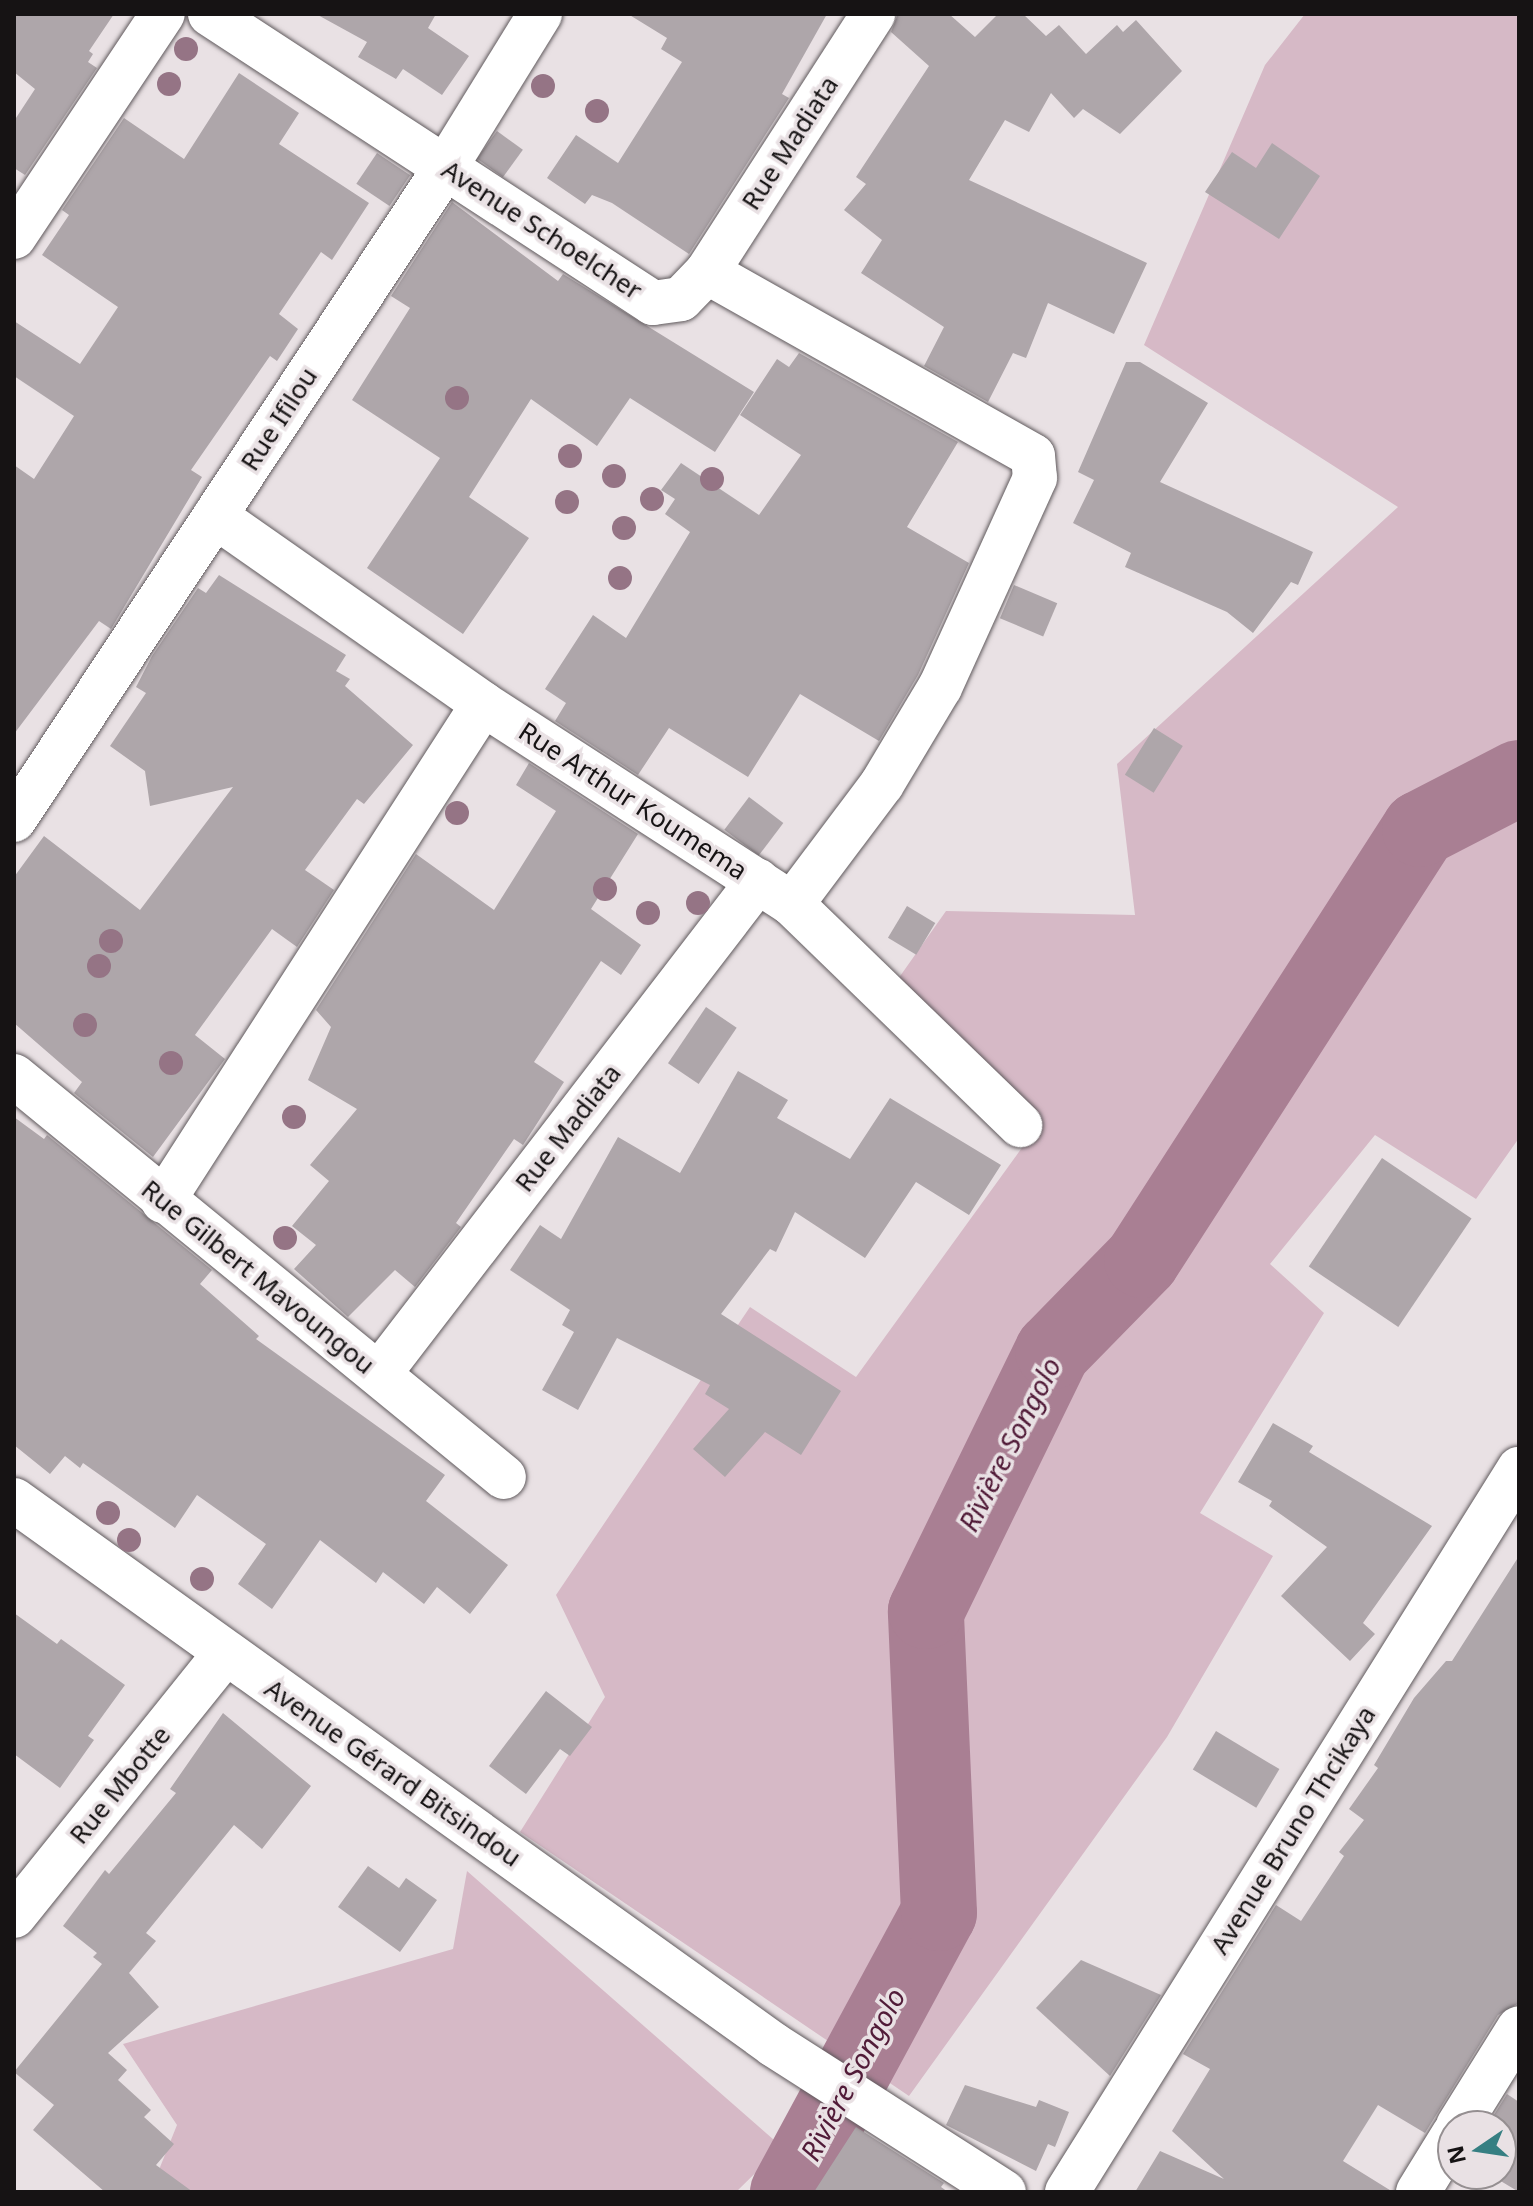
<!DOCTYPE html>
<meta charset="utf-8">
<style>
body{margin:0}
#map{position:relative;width:1533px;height:2206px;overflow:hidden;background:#e9e1e4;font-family:"Noto Sans",sans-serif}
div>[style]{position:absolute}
.green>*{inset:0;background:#d6b9c6}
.river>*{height:76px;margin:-38px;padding:0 38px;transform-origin:38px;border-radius:38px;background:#a97f93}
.building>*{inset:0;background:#aea6aa;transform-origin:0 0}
.roads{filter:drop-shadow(0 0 2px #605a5d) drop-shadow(0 0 2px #605a5d)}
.minor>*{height:44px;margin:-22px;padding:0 22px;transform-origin:22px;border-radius:22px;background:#fff}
.trees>*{width:24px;height:24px;margin:-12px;border-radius:50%;background:#957485}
span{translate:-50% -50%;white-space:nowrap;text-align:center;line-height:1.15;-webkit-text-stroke:7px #e9e1e4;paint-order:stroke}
.street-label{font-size:26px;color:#161314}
.water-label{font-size:28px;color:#511b38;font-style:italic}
.frame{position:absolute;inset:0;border:16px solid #161314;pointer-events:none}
.north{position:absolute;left:1437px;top:2110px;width:80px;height:80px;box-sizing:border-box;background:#e9e1e4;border:2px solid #958f91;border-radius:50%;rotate:257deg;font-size:22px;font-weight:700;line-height:32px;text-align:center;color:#161314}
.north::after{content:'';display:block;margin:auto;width:28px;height:36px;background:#367f82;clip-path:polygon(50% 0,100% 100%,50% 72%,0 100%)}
</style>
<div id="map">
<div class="green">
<div style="clip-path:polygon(1305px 14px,1519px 14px,1519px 1138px,1476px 1199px,1375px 1135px,1270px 1264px,1324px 1313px,1200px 1513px,1273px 1556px,1167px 1737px,909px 2096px,520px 1832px,605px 1697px,556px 1595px,750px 1307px,856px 1377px,1029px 1138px,879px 1006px,946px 911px,1135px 915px,1117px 764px,1398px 507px,1144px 345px,1265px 65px)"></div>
<div style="clip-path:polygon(467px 1871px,782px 2147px,736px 2192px,150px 2192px,177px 2125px,123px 2044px,453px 1949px)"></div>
</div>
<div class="river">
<div style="left:788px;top:2192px;width:317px;rotate:-61.6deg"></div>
<div style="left:939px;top:1913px;width:302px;rotate:-92.5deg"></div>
<div style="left:926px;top:1611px;width:289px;rotate:-64deg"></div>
<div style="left:1053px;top:1351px;width:127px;rotate:-45.6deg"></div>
<div style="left:1142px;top:1260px;width:513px;rotate:-57.18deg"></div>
<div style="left:1420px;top:829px;width:111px;rotate:-27.3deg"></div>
</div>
<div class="building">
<div style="clip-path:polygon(14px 14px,114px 14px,89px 51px,93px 54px,88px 62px,97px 68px,25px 175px,14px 168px,14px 121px,35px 89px,14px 72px)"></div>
<div style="clip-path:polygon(316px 14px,436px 14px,428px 28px,469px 56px,442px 95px,403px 69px,396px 79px,358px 57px,367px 42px)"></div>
<div style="clip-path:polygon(628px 14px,827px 14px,782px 94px,789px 98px,689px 254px,612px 203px,592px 195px,585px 204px,547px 178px,576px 135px,618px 163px,682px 62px,661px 49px,667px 38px)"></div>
<div style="clip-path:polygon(898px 14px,949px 14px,975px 37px,998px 14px,1023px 14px,1046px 36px,1059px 25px,1086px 54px,1117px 25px,1123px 32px,1136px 20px,1182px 71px,1120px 134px,1083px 109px,1074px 118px,1051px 93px,1029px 132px,1005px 120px,969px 180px,1147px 263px,1114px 334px,1048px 303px,1026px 358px,1013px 353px,988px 402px,924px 366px,944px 327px,861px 273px,882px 240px,844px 210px,866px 184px,856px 177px,929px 66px,891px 32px)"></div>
<div style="clip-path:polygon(239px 73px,299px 113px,279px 144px,369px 203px,332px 260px,321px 252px,279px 314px,298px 329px,277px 361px,270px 356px,191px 470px,202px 477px,111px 629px,99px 621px,14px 734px,14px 465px,34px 479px,74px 416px,14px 376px,14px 321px,80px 364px,118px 307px,42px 255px,69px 215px,62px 210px,124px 118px,184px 159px)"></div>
<div style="left:497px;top:131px;width:32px;height:34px;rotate:36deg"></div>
<div style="clip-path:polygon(1272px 143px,1320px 176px,1279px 239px,1205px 192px,1232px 152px,1256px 168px)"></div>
<div style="left:377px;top:153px;width:40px;height:37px;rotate:34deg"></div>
<div style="clip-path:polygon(452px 202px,558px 281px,563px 274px,754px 392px,715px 452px,630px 398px,597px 446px,531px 399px,469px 497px,529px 538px,463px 634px,367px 568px,440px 458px,352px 400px,410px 308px,391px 296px)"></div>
<div style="clip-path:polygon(799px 353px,958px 442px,907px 527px,969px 563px,918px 675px,879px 741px,800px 694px,748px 777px,669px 728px,638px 775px,555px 721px,566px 703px,545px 689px,593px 615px,626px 638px,690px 532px,665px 514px,675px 499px,661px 490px,681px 463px,759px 515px,801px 455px,740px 415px,777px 359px,789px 367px)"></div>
<div style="clip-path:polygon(1126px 362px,1140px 362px,1208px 403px,1160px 482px,1313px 552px,1298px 585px,1291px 582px,1253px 633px,1227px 612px,1125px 567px,1131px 553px,1073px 523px,1094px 480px,1078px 472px)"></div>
<div style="clip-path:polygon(219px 575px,346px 655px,336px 671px,350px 679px,345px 686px,413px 745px,364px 804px,357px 799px,305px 870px,334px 890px,297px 947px,272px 929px,195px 1035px,225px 1059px,153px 1157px,74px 1093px,82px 1082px,14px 1023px,14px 877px,44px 836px,140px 910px,233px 787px,150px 806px,145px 771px,110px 746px,146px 693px,136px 687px,152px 656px,198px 588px,206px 593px)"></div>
<div style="left:1014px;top:585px;width:47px;height:36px;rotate:23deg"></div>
<div style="left:1154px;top:728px;width:34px;height:55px;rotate:32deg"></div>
<div style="clip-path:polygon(529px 763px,638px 834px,591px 909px,641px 945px,621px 975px,601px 961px,534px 1062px,564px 1082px,523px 1145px,514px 1139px,456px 1223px,461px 1227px,415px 1287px,395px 1270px,348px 1317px,294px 1269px,316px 1245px,292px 1226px,329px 1181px,310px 1165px,357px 1109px,308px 1080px,331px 1027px,316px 1010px,416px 854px,494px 910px,556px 811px,516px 785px)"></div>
<div style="left:749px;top:797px;width:43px;height:41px;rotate:37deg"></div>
<div style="left:907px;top:906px;width:33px;height:37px;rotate:31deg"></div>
<div style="left:706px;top:1007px;width:37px;height:68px;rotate:34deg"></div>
<div style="clip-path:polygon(738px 1071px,788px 1100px,777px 1118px,850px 1159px,890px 1098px,1001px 1165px,969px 1215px,916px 1182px,865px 1258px,795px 1212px,776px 1252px,770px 1249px,721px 1314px,841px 1391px,801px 1455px,765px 1432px,725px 1477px,693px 1449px,729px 1409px,705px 1394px,710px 1385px,617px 1338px,578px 1410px,542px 1390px,574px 1332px,562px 1325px,570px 1310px,510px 1270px,540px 1225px,561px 1239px,618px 1137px,680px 1173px)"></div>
<div style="clip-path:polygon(14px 1117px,44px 1139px,47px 1135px,212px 1270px,200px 1284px,259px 1336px,256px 1339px,445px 1475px,426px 1501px,508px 1565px,470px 1614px,437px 1587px,424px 1604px,383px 1572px,376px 1583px,320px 1540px,272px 1609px,238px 1584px,266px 1544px,197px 1495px,175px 1528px,83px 1463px,80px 1468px,65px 1456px,50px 1474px,14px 1445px)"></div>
<div style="left:1382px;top:1158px;width:108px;height:131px;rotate:34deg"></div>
<div style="clip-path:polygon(1273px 1423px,1313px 1446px,1309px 1452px,1432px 1526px,1363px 1623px,1375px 1634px,1350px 1661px,1281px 1596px,1327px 1547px,1269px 1506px,1272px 1501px,1238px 1482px)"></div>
<div style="clip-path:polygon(1519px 1556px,1519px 2003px,1498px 2015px,1425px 2133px,1378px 2105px,1343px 2161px,1393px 2192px,1135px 2192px,1160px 2151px,1224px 2179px,1172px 2131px,1210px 2069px,1183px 2054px,1276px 1905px,1301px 1921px,1344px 1856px,1339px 1852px,1364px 1820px,1349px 1809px,1378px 1768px,1374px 1765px,1414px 1698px,1446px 1661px,1452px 1661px)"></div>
<div style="clip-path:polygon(14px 1613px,57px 1644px,61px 1639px,125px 1685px,88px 1736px,94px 1740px,60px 1788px,14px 1754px)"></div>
<div style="clip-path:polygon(546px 1691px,592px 1727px,570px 1756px,560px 1749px,526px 1794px,489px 1766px)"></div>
<div style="clip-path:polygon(223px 1713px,311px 1786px,262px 1849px,234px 1825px,146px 1933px,156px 1941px,129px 1973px,159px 2007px,108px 2053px,127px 2070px,118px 2080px,151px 2110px,144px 2117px,174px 2144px,156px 2165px,193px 2192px,105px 2192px,33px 2130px,54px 2105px,14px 2072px,102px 1964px,93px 1957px,97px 1953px,63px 1926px,105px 1870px,109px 1874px,176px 1793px,170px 1789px)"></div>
<div style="left:1216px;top:1731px;width:74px;height:45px;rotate:31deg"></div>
<div style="clip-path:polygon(368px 1866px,399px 1888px,406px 1878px,437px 1900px,400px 1952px,338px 1907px)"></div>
<div style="clip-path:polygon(1081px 1960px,1161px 1995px,1110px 2076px,1036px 2008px)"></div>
<div style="clip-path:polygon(965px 2085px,1036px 2107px,1039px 2100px,1069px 2112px,1055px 2147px,1048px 2144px,1036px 2171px,946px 2125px)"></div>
<div style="clip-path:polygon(1507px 2094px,1519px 2102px,1519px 2192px,1489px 2174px,1501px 2174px,1501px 2126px,1487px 2126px)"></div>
<div style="clip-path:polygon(856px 2127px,944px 2183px,941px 2187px,948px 2192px,814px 2192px)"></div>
</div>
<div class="roads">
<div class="minor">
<div style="left:210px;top:14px;width:529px;rotate:33.12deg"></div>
<div style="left:653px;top:303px;width:28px;rotate:-8deg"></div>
<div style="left:681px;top:299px;width:37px;rotate:-46deg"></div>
<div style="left:707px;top:272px;width:374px;rotate:29.4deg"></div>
<div style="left:1033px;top:456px;width:22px;rotate:85deg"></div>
<div style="left:1035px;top:478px;width:230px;rotate:114.4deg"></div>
<div style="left:940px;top:687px;width:113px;rotate:120.9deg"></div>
<div style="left:882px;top:784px;width:150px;rotate:126.9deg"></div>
<div style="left:14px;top:237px;width:268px;rotate:-56.3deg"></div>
<div style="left:707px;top:272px;width:307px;rotate:-57.2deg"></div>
<div style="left:215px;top:516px;width:327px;rotate:35deg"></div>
<div style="left:483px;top:704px;width:368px;rotate:32.9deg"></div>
<div style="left:792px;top:904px;width:318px;rotate:44.1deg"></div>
<div style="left:14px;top:820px;width:782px;rotate:-56.53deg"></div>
<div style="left:445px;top:168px;width:181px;rotate:-58.3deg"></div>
<div style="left:14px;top:1076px;width:633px;rotate:39.3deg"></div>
<div style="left:163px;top:1201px;width:591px;rotate:-57.22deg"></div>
<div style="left:379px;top:1374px;width:622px;rotate:-52.45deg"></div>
<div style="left:14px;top:1500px;width:935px;rotate:35.64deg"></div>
<div style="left:774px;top:2045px;width:273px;rotate:32.6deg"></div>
<div style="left:14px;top:1916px;width:336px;rotate:-51.2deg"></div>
<div style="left:1458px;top:2126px;width:115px;rotate:-58.1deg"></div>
<div style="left:1067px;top:2192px;width:853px;rotate:-57.99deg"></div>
<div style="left:1418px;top:2192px;width:67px;rotate:-58.4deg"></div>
</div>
</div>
<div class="trees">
<div style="left:186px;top:49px"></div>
<div style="left:169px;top:84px"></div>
<div style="left:543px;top:86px"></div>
<div style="left:597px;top:111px"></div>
<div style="left:457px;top:398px"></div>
<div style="left:570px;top:456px"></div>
<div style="left:614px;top:476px"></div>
<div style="left:712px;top:479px"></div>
<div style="left:652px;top:499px"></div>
<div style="left:567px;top:502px"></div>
<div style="left:624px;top:528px"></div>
<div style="left:620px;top:578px"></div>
<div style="left:457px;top:813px"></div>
<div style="left:605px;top:889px"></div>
<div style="left:698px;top:903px"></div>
<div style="left:648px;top:913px"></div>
<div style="left:111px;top:941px"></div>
<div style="left:99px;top:966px"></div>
<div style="left:85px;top:1025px"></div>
<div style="left:171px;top:1063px"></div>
<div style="left:294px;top:1117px"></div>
<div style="left:285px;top:1238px"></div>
<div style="left:108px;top:1513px"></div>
<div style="left:129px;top:1540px"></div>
<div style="left:202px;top:1579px"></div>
</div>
<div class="street-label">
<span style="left:790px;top:143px;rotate:-57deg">Rue Madiata</span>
<span style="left:542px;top:230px;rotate:33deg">Avenue Schoelcher</span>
<span style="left:279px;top:419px;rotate:-57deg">Rue Ifilou</span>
<span style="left:633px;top:801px;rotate:33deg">Rue Arthur Koumema</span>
<span style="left:568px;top:1128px;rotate:-52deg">Rue Madiata</span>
<span style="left:258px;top:1277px;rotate:39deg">Rue Gilbert Mavoungou</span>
<span style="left:393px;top:1773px;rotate:35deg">Avenue Gérard Bitsindou</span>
<span style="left:120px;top:1785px;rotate:-51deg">Rue Mbotte</span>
<span style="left:1293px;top:1830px;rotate:-58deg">Avenue Bruno Thcikaya</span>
</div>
<div class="water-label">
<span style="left:1009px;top:1444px;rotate:-63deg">Rivière Songolo</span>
<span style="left:852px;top:2074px;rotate:-62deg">Rivière Songolo</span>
</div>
<div class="frame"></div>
<div class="north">N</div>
</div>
